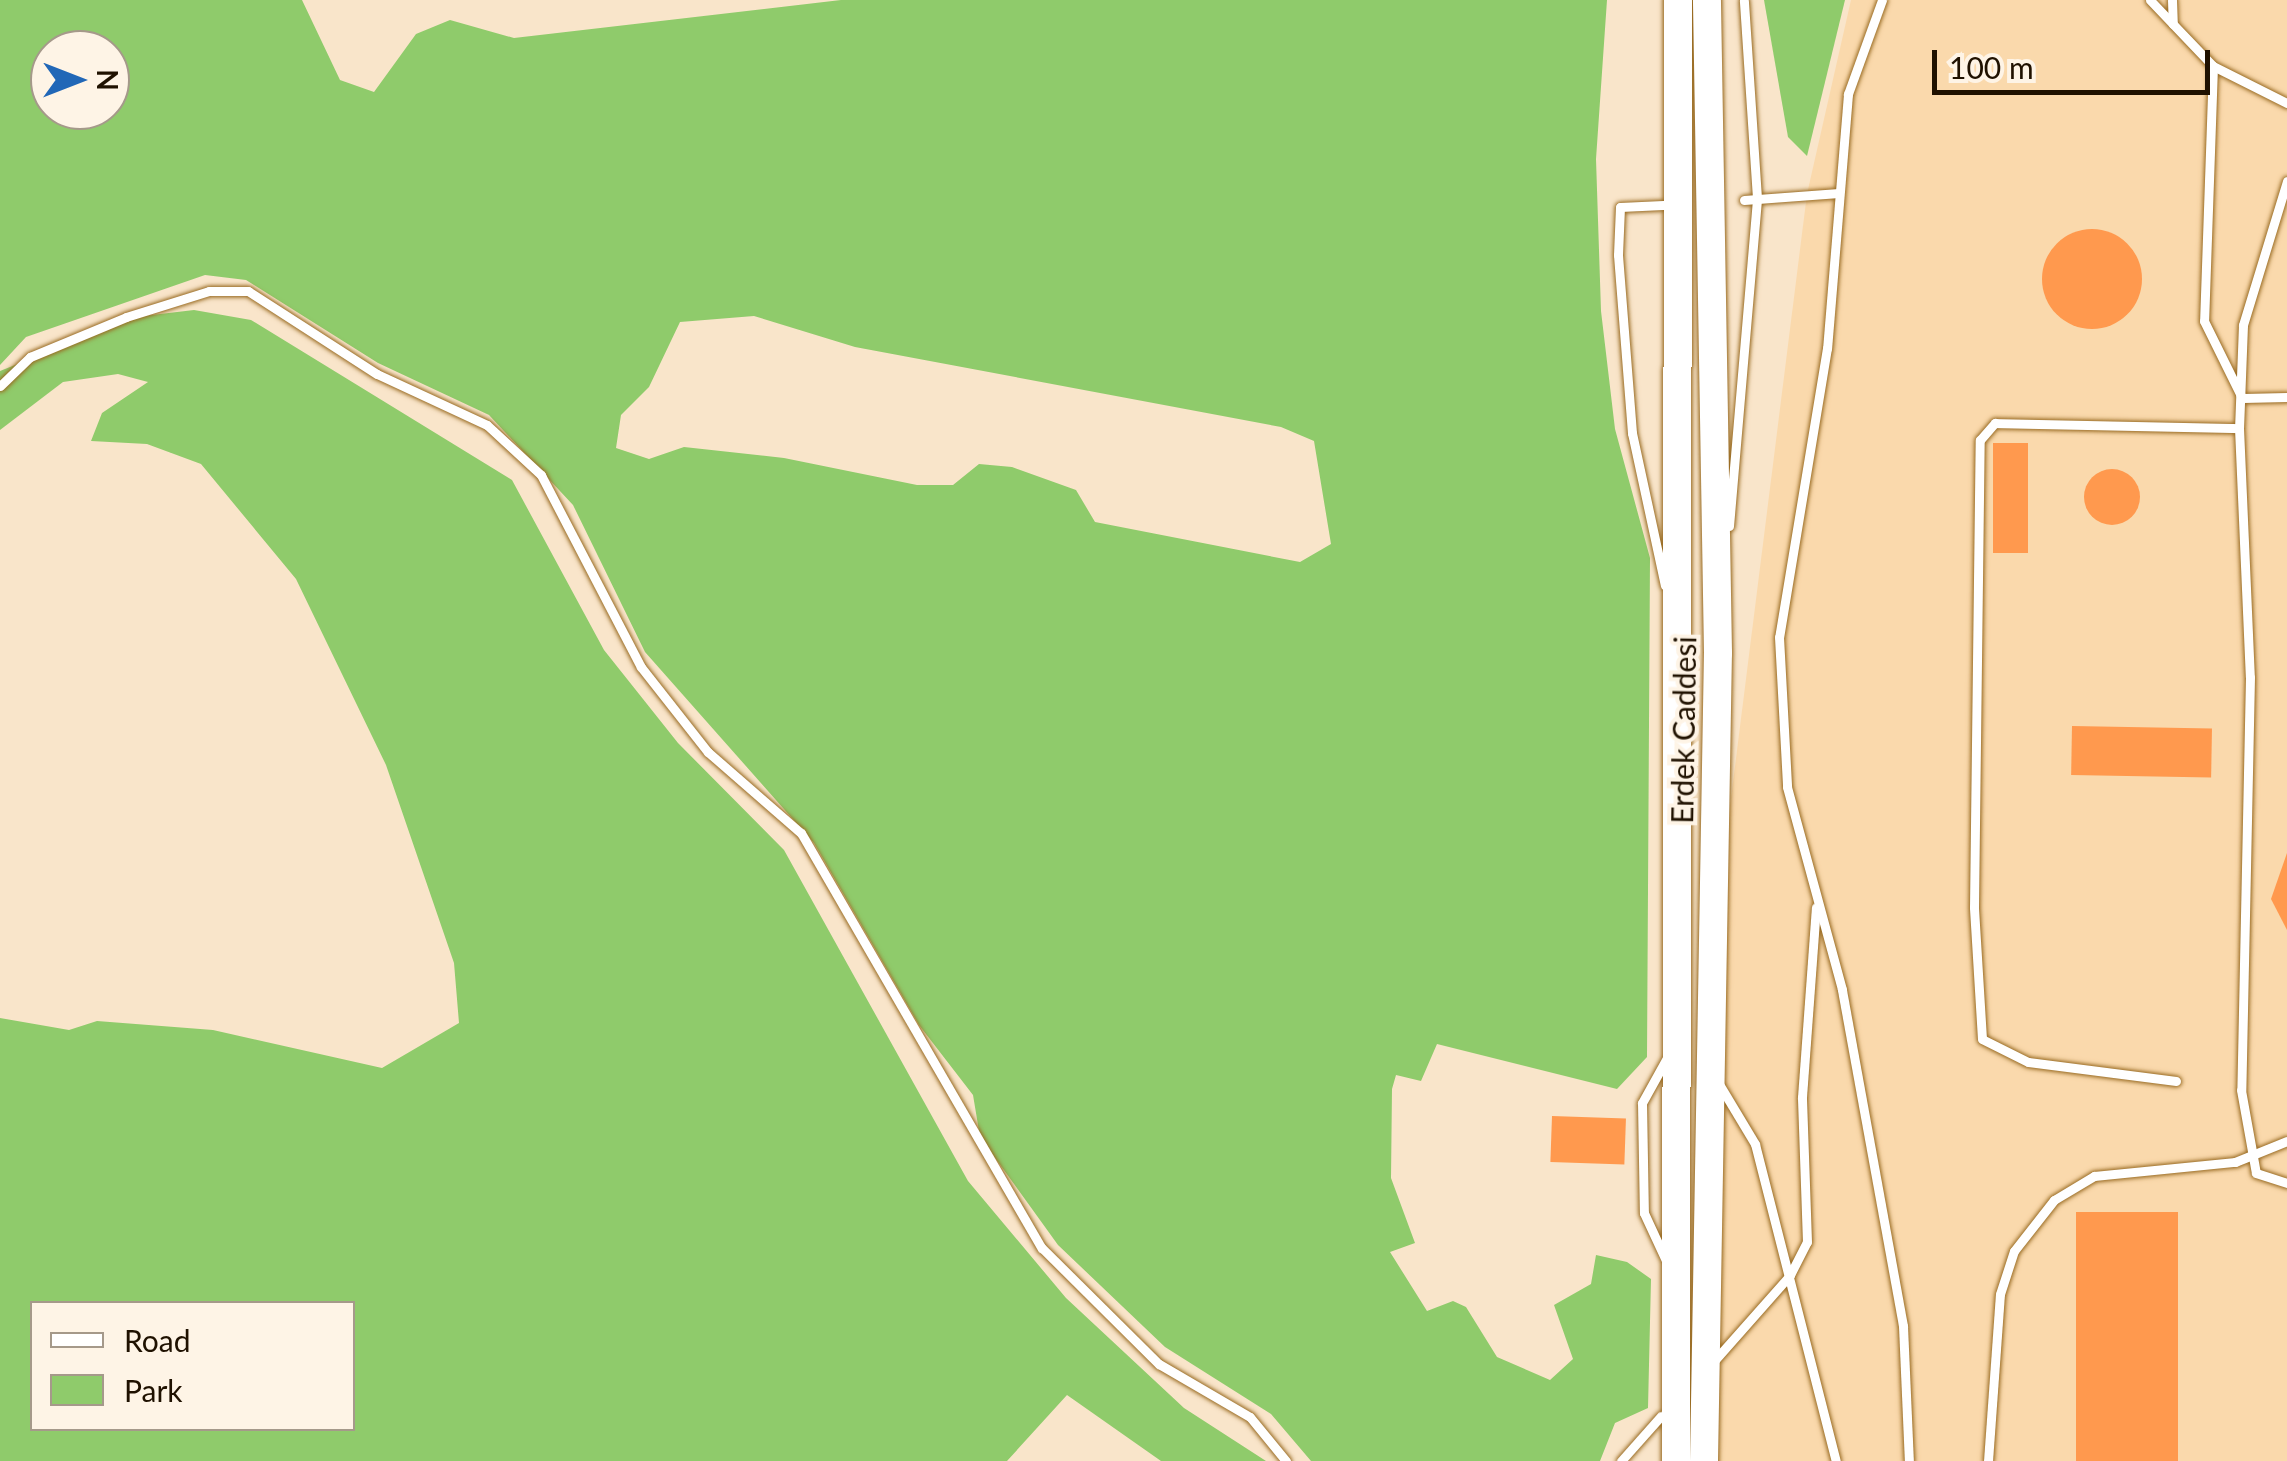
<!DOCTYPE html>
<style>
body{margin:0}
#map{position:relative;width:2287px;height:1461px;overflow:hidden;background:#f9e5ca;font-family:Lato,sans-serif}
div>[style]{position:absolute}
.built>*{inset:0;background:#fad9ac}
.green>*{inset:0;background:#8fcb6b}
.building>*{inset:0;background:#ff994e;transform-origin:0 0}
.round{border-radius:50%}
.roads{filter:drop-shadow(0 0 2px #996b22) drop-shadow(0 0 2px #996b22)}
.service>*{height:9px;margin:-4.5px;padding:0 4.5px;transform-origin:4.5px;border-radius:4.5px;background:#fff}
.primary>*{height:28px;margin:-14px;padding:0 14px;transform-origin:14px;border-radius:14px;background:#fff}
span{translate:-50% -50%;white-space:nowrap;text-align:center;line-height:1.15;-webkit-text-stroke:8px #fef4e6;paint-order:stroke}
.street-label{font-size:30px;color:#1f1100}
.legend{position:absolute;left:30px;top:1301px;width:325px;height:130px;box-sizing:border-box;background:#fef4e6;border:2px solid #a5998a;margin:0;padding:12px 18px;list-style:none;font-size:30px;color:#1f1100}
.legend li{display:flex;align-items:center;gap:20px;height:50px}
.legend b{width:50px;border:2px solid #a5998a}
.north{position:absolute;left:30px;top:30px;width:100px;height:100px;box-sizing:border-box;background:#fef4e6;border:2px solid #a5998a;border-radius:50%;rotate:90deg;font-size:28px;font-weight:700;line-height:40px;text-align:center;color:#1f1100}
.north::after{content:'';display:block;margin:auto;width:35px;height:45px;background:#2167b7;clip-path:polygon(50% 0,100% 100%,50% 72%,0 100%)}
.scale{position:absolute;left:1932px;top:50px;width:278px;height:45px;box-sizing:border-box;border:5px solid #1f1100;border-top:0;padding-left:12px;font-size:30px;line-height:35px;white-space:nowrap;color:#1f1100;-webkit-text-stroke:8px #fef4e6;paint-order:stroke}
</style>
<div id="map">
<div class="built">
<div style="clip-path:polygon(1851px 0,2287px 0,2287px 1461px,1718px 1461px,1726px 838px,1807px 194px)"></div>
</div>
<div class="green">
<div style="clip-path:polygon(evenodd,0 0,302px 0,340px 80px,374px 92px,416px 34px,450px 20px,514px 38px,841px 0,1607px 0,1596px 159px,1601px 311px,1615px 429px,1650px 558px,1647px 1057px,1617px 1089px,1437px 1044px,1421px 1081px,1396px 1075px,1392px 1089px,1391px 1178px,1415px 1243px,1390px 1252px,1427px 1311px,1453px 1301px,1466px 1307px,1497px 1357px,1550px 1380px,1573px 1359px,1554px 1305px,1591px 1284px,1596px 1255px,1627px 1262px,1651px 1279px,1648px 1408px,1615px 1423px,1600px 1461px,1311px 1461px,1271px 1414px,1165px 1347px,1058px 1245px,980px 1137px,973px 1095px,919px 1025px,814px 843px,645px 652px,573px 505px,489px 415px,378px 363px,246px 280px,205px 275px,26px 337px,0 365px,0 0,50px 50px,110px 50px,110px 110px,50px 110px,50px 50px,0 0,754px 316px,855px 347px,1281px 427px,1314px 441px,1331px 544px,1300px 562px,1095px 522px,1076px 490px,1012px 467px,979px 464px,953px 485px,917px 485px,784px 458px,684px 447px,649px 459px,616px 448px,621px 415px,649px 387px,680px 322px,754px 316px)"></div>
<div style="clip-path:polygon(1764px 0,1845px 0,1807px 156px,1788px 137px)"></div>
<div style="clip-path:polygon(evenodd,194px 310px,251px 320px,512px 480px,604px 650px,678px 743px,784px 850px,968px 1181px,1066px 1298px,1184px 1408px,1266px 1461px,1161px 1461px,1067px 1395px,1007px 1461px,0 1461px,0 1018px,69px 1030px,97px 1021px,213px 1030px,382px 1068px,459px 1023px,454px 963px,386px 765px,296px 579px,201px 464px,147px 444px,91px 441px,102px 413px,148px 382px,118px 374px,63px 382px,0 430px,0 371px,135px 317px,194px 310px,32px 1304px,352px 1304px,352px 1428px,32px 1428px,32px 1304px)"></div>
</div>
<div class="building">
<div class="round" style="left:2042px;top:229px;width:100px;height:100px"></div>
<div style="left:1993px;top:443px;width:35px;height:110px"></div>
<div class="round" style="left:2084px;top:469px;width:56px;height:56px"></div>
<div style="left:2072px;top:726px;width:140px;height:49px;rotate:1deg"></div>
<div style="clip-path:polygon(2287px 853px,2287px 930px,2271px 899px)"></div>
<div style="left:1552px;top:1116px;width:74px;height:46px;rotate:2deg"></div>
<div style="left:2076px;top:1212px;width:102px;height:249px"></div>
</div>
<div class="roads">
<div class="service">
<div style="left:1882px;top:0;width:100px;rotate:109.9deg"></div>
<div style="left:1848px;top:94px;width:255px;rotate:94.7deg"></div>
<div style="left:1827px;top:348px;width:293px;rotate:99.4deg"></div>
<div style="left:1779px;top:637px;width:150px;rotate:86.9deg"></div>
<div style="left:1787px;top:787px;width:210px;rotate:74.8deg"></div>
<div style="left:1842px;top:990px;width:341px;rotate:79.7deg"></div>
<div style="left:1903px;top:1326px;width:135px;rotate:87.5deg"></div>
<div style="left:2150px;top:0;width:91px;rotate:46.3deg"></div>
<div style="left:2213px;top:66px;width:83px;rotate:26.6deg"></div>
<div style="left:2172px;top:0;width:24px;rotate:88deg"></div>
<div style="left:2213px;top:66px;width:255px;rotate:92deg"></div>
<div style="left:2204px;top:321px;width:84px;rotate:63.7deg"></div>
<div style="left:2287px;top:181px;width:151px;rotate:107deg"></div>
<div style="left:2243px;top:325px;width:103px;rotate:92.2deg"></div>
<div style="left:2239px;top:428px;width:249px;rotate:87.5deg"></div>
<div style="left:2250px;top:677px;width:413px;rotate:91.2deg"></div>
<div style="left:2241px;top:1090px;width:84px;rotate:79.8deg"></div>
<div style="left:2256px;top:1173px;width:33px;rotate:18deg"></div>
<div style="left:1744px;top:200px;width:95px;rotate:-4.2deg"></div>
<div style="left:1663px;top:205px;width:43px;rotate:177.3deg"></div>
<div style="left:1620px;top:207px;width:48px;rotate:92.4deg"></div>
<div style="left:1618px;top:255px;width:179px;rotate:85.5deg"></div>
<div style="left:1632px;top:433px;width:156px;rotate:77.8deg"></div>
<div style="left:0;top:386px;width:42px;rotate:-44deg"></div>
<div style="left:30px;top:357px;width:104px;rotate:-22.6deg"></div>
<div style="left:126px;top:317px;width:87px;rotate:-17.4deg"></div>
<div style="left:209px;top:291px;width:39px"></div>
<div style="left:248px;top:291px;width:153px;rotate:32.8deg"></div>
<div style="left:377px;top:374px;width:121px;rotate:24.9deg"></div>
<div style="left:487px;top:425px;width:74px;rotate:42.8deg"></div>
<div style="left:541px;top:475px;width:216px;rotate:62.5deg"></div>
<div style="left:641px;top:667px;width:108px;rotate:51.8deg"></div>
<div style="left:708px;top:752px;width:123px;rotate:41.1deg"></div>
<div style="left:801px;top:833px;width:480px;rotate:59.9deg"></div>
<div style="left:1042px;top:1248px;width:165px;rotate:44.8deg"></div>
<div style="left:1159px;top:1364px;width:105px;rotate:30.2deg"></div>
<div style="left:1250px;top:1417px;width:57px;rotate:50.7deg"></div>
<div style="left:2243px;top:398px;width:44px;rotate:-1.3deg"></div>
<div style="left:1729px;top:526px;width:329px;rotate:-85.1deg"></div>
<div style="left:1757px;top:198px;width:198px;rotate:-93.8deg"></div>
<div style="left:1668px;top:1056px;width:54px;rotate:119deg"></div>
<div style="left:1642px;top:1103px;width:110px;rotate:89deg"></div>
<div style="left:1644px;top:1213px;width:60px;rotate:65.2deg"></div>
<div style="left:2176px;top:1081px;width:149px;rotate:-172.7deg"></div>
<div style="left:2028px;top:1062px;width:51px;rotate:-153.4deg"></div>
<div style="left:1982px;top:1039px;width:132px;rotate:-93.5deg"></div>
<div style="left:1974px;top:907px;width:467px;rotate:-89.3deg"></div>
<div style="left:1980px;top:440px;width:23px;rotate:-49deg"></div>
<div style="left:1995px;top:423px;width:244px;rotate:1.2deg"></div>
<div style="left:1719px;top:1084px;width:70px;rotate:59deg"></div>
<div style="left:1755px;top:1144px;width:327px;rotate:75.7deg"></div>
<div style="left:1714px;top:1361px;width:115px;rotate:-48.5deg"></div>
<div style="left:1790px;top:1275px;width:37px;rotate:-63deg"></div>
<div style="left:1807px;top:1242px;width:145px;rotate:-92deg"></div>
<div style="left:1802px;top:1097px;width:190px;rotate:-85.8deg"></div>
<div style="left:1621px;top:1461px;width:60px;rotate:-48.4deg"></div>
<div style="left:1988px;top:1461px;width:167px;rotate:-85.9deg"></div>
<div style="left:2000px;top:1294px;width:45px;rotate:-72deg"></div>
<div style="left:2014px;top:1251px;width:65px;rotate:-51.9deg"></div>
<div style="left:2054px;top:1200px;width:47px;rotate:-31deg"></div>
<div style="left:2094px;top:1176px;width:142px;rotate:-5.7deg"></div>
<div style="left:2235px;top:1162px;width:56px;rotate:-22deg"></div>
</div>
<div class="primary">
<div style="left:1676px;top:1461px;width:1461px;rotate:-89.92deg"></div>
<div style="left:1704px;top:1461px;width:808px;rotate:-89.01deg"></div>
<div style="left:1718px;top:653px;width:653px;rotate:-90.97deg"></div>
</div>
</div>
<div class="street-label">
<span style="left:1683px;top:730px;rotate:-89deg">Erdek Caddesi</span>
</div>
<ul class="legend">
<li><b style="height:12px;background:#fff"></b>Road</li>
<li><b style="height:28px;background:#8fcb6b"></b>Park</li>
</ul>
<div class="north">N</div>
<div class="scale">100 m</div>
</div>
